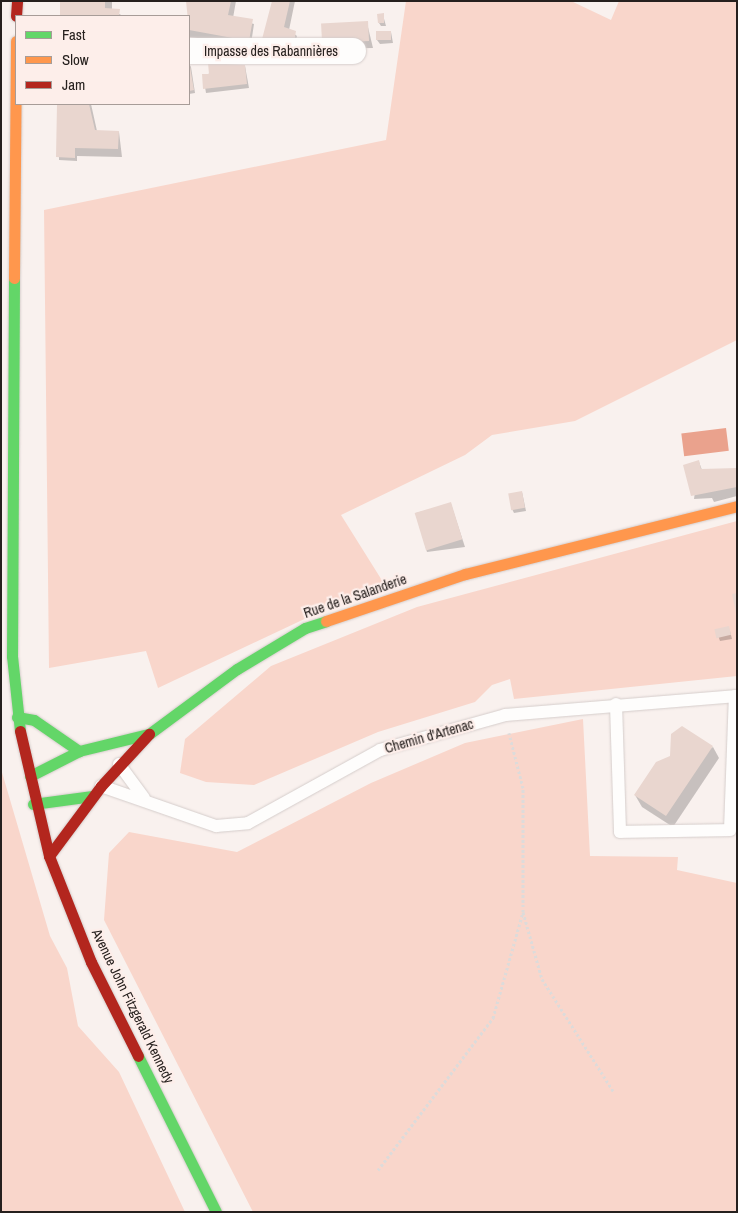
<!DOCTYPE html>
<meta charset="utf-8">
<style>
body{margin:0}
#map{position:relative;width:738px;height:1213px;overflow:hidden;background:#f9f1ee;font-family:"Archivo Narrow",sans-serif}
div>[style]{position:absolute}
.green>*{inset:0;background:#f9d6cb}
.water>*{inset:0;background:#eaa28d;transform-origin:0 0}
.shadow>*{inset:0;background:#0003}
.building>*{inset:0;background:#e9d6cf;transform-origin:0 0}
.path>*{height:3px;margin-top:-1.5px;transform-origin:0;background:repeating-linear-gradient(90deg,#dddbda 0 2.5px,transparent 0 5px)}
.roads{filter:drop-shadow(0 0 1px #d5cdcb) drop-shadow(0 0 1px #d5cdcb)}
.lane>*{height:12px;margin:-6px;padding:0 6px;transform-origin:6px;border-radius:6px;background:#fefdfc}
.street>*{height:26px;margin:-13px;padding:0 13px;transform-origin:13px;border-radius:13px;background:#fefdfc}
.fast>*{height:11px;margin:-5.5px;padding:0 5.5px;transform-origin:5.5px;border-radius:5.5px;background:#63d668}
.slow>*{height:11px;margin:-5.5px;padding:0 5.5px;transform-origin:5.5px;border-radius:5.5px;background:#ff974d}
.jam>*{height:11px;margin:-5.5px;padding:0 5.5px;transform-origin:5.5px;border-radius:5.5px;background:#b3261e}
span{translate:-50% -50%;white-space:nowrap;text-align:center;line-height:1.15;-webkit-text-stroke:4.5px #fdeeea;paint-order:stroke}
.street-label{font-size:14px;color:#26201e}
.frame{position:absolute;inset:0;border:2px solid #26201e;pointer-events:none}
.legend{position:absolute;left:15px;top:15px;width:175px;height:90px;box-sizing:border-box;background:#fdeeea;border:1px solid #a79c98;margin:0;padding:6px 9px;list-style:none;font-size:15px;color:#26201e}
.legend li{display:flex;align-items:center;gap:10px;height:25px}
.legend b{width:25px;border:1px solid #a79c98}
</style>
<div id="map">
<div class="green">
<div style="clip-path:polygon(406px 1px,571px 1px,611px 20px,619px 1px,737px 1px,737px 340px,575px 421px,492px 435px,465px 455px,341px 515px,383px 582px,158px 688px,146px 651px,49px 668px,44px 210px,386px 140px)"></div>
<div style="clip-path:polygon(737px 521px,737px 676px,514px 699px,510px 679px,492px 685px,475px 702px,378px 732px,254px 785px,206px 782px,180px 773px,185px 739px,271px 666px,417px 607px)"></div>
<div style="clip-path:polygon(583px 719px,590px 856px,678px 857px,677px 870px,737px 883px,737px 1212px,253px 1212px,104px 920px,109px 853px,129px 832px,237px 852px,371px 783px,465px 743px)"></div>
<div style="clip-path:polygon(1px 769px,50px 936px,67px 968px,78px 1026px,119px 1072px,185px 1212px,1px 1212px)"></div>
</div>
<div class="water">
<div style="left:726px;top:428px;width:23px;height:45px;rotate:83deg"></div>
</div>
<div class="shadow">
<div style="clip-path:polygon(62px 1px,112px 1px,112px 10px,123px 16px,62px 16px)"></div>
<div style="clip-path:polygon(189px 1px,236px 1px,233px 18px,254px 24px,251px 44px,189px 37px)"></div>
<div style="clip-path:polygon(274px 1px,295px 1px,289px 30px,297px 36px,295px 46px,286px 46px)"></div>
<div style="clip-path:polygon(383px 15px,386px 26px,381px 26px,379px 23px)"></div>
<div style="clip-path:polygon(367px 23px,373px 48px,327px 49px)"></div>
<div style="clip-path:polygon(391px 32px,393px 43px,380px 44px,377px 40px)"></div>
<div style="clip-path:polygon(189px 63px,191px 67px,195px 93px,189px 94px)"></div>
<div style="clip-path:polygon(245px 66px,249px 88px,206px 93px,203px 75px)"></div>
<div style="clip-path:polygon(58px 104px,91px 104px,97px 131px,119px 132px,122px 157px,77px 156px,77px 161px,59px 160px)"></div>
<div style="clip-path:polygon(699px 462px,702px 470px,737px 469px,737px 496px,714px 502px,712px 498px,694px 499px)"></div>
<div style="clip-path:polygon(522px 492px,526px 511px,514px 513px,512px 509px)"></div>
<div style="clip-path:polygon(451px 504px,465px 547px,427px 552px,416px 513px)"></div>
<div style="clip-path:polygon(716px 630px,730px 631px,732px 639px,720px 641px)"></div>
<div style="clip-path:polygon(713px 747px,719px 758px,673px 827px,642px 807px,635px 795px)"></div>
</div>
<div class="building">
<div style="clip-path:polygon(60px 1px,105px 1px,105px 8px,120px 9px,119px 16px,60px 15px)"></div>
<div style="clip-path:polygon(186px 1px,231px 1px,228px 15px,253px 19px,249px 41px,189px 30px)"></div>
<div style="clip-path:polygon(272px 1px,290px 1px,284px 27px,296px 31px,294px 43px,261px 43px)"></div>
<div style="clip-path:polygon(384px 13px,384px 23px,378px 23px,377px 14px)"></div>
<div style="left:368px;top:21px;width:20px;height:47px;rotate:87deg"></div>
<div style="left:376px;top:31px;width:15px;height:9px"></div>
<div style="clip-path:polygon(189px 61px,194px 90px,189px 91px)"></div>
<div style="clip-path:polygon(208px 63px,245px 65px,247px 84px,203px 89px,202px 74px,209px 74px)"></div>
<div style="clip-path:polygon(57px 104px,89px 104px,95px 130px,119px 131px,118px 149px,75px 148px,75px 158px,56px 157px)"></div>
<div style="clip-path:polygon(699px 460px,701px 469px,737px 468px,737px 487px,691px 496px,683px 465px)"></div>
<div style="left:522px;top:491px;width:17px;height:14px;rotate:80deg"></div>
<div style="left:451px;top:502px;width:39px;height:38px;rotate:73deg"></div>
<div style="clip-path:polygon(737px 593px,737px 613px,736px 613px,732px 594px)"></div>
<div style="left:729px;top:626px;width:9px;height:15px;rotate:77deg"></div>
<div style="clip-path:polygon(682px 726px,713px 746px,666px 816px,634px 795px,656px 762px,670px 756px,671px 734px)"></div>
</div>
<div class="path">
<div style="left:523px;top:912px;width:70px;rotate:74.2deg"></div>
<div style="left:542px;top:979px;width:133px;rotate:57.6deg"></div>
<div style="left:378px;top:1170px;width:191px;rotate:-52.9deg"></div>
<div style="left:493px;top:1018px;width:110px;rotate:-74.2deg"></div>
<div style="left:523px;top:912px;width:124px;rotate:-90deg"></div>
<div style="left:523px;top:788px;width:57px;rotate:-104.3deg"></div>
</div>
<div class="roads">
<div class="lane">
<div style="left:616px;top:704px;width:128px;rotate:88.2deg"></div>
<div style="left:620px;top:832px;width:110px;rotate:-1deg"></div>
<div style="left:730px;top:830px;width:134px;rotate:-87.9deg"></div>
<div style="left:119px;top:764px;width:42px;rotate:53.7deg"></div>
<div style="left:101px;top:786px;width:122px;rotate:19.2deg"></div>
<div style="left:216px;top:826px;width:32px;rotate:-5deg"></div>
<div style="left:248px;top:823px;width:151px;rotate:-28.9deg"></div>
<div style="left:380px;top:750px;width:130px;rotate:-15.6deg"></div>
<div style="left:505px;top:715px;width:233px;rotate:-4.7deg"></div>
</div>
<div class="street">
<div style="left:189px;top:51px;width:164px"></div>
</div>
<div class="fast">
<div style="left:14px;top:278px;width:378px;rotate:90.3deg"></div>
<div style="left:12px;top:656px;width:75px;rotate:83.9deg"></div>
<div style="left:17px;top:717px;width:17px;rotate:10deg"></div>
<div style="left:34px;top:720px;width:55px;rotate:34.6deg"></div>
<div style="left:30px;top:776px;width:55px;rotate:-27deg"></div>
<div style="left:79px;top:751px;width:72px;rotate:-13.7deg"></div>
<div style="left:149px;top:734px;width:109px;rotate:-36.5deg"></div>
<div style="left:237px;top:669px;width:79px;rotate:-31.1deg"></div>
<div style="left:305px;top:628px;width:22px;rotate:-18deg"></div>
<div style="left:33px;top:804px;width:60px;rotate:-7.7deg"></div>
<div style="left:138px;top:1056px;width:174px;rotate:63.4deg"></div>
</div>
<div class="slow">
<div style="left:14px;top:278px;width:237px;rotate:-89.5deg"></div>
<div style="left:326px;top:621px;width:147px;rotate:-18.7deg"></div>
<div style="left:465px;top:574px;width:280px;rotate:-14deg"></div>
</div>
<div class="jam">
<div style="left:16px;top:16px;width:15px;rotate:-86deg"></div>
<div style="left:20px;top:731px;width:128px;rotate:76.9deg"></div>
<div style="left:49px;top:856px;width:114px;rotate:68.4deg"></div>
<div style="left:91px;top:962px;width:105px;rotate:63.4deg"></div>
<div style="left:49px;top:856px;width:87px;rotate:-53.4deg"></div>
<div style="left:101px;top:786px;width:71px;rotate:-47.3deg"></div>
</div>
</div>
<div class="street-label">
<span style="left:271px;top:51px">Impasse des Rabannières</span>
<span style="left:355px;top:596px;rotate:-19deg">Rue de la Salanderie</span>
<span style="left:429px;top:736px;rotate:-16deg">Chemin d'Artenac</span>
<span style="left:133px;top:1006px;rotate:64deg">Avenue John Fitzgerald Kennedy</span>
</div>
<div class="frame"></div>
<ul class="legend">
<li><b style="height:6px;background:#63d668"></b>Fast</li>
<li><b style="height:6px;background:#ff974d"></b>Slow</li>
<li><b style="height:6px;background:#b3261e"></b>Jam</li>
</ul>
</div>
